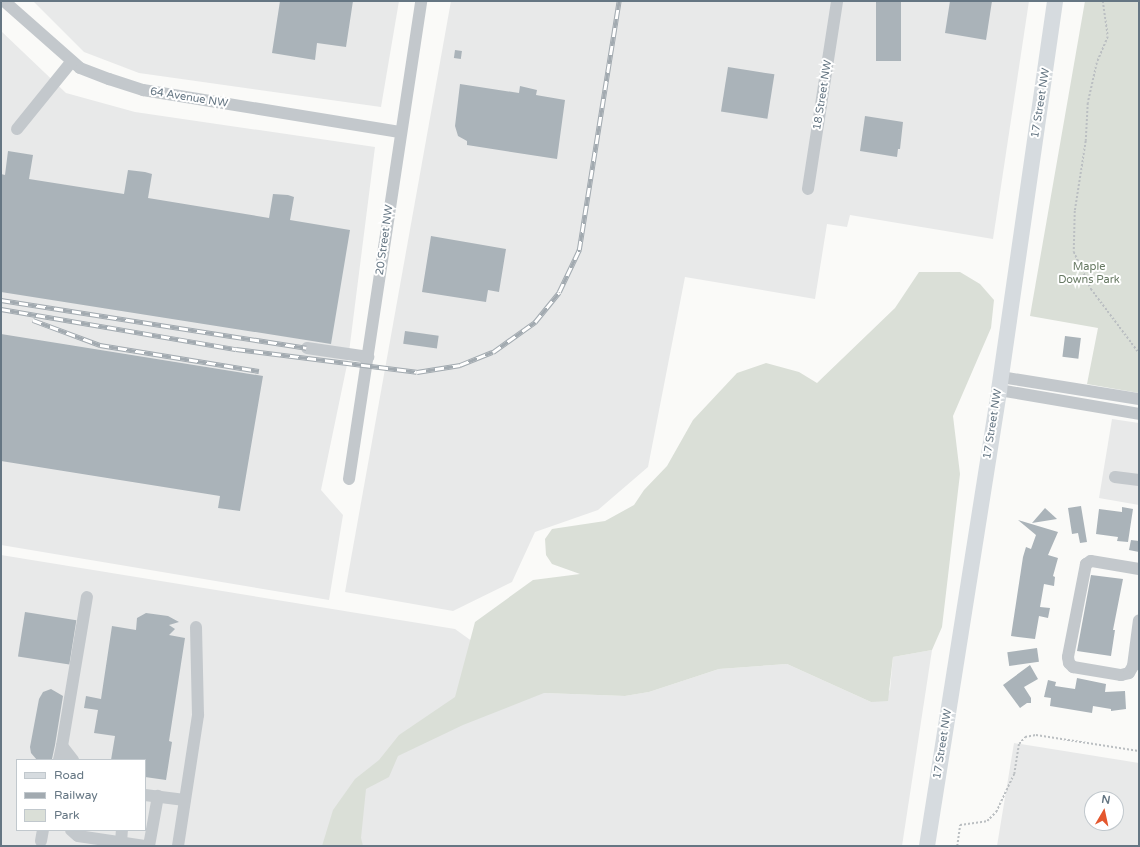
<!DOCTYPE html>
<style>
body{margin:0}
#map{position:relative;width:1140px;height:847px;overflow:hidden;background:#fafaf8;font-family:"Varela Round",sans-serif}
div>[style]{position:absolute}
.built>*{inset:0;background:#e8e9e9}
.green>*{inset:0;background:#dadfd7}
.building>*{inset:0;background:#aab3b9;transform-origin:0 0}
.path>*{height:1.5px;margin-top:-0.75px;transform-origin:0;background:repeating-linear-gradient(90deg,#bbbfc2 0 2px,transparent 0 4px)}
.minor>*{height:12px;margin:-6px;padding:0 6px;transform-origin:6px;border-radius:6px;background:#c3c8cc}
.major>*{height:16px;margin:-8px;padding:0 8px;transform-origin:8px;border-radius:8px;background:#d6dbdf}
.rail>*{height:4.5px;margin-top:-2.25px;transform-origin:0;background:repeating-linear-gradient(90deg,#fff 0 9px,#a2aab0 0 18px);box-sizing:border-box;border-block:1px solid #a2aab0}
span{translate:-50% -50%;white-space:nowrap;text-align:center;line-height:1.15;-webkit-text-stroke:4px #fff;paint-order:stroke}
.street-label{font-size:11px;color:#657683}
.park-label{font-size:11px;color:#687a64}
.frame{position:absolute;inset:0;border:2px solid #657683;pointer-events:none}
.legend{position:absolute;left:16px;top:759px;width:130px;height:72px;box-sizing:border-box;background:#fff;border:1px solid #c1c8cd;margin:0;padding:5px 7px;list-style:none;font-size:12px;color:#657683}
.legend li{display:flex;align-items:center;gap:8px;height:20px}
.legend b{width:20px;border:1px solid #c1c8cd}
.north{position:absolute;left:1084px;top:791px;width:40px;height:40px;box-sizing:border-box;background:#fff;border:1px solid #c1c8cd;border-radius:50%;rotate:9deg;font-size:11px;font-weight:700;line-height:16px;text-align:center;color:#657683}
.north::after{content:'';display:block;margin:auto;width:14px;height:18px;background:#e4572e;clip-path:polygon(50% 0,100% 100%,50% 72%,0 100%)}
</style>
<div id="map">
<div class="built">
<div style="clip-path:polygon(33px 1px,399px 1px,381px 107px,139px 73px,84px 52px)"></div>
<div style="clip-path:polygon(451px 1px,1029px 1px,993px 239px,850px 215px,847px 227px,827px 224px,815px 299px,685px 277px,648px 467px,598px 510px,535px 532px,512px 582px,453px 611px,345px 592px)"></div>
<div style="clip-path:polygon(1px 31px,66px 93px,135px 112px,375px 147px,348px 360px,321px 490px,343px 515px,329px 600px,1px 545px)"></div>
<div style="clip-path:polygon(1112px 419px,1139px 423px,1139px 505px,1099px 498px)"></div>
<div style="clip-path:polygon(evenodd,1px 555px,455px 629px,544px 693px,625px 696px,649px 692px,719px 669px,787px 664px,871px 702px,890px 690px,893px 657px,932px 650px,902px 846px,1px 846px,1px 555px,17px 760px,145px 760px,145px 830px,17px 830px,17px 760px)"></div>
<div style="clip-path:polygon(evenodd,1014px 743px,1139px 763px,1139px 846px,997px 846px,1014px 743px,1092px 799px,1116px 799px,1116px 823px,1092px 823px,1092px 799px)"></div>
</div>
<div class="green">
<div style="clip-path:polygon(1085px 1px,1139px 1px,1139px 393px,1087px 384px,1098px 328px,1030px 316px)"></div>
<div style="clip-path:polygon(919px 272px,960px 272px,980px 284px,994px 300px,991px 328px,953px 416px,960px 474px,942px 627px,932px 650px,893px 657px,888px 701px,871px 702px,787px 664px,719px 669px,649px 692px,625px 696px,544px 693px,463px 725px,398px 756px,389px 777px,366px 789px,361px 838px,363px 846px,322px 846px,333px 810px,355px 779px,379px 760px,399px 735px,455px 697px,475px 622px,533px 580px,580px 574px,552px 564px,546px 555px,545px 539px,552px 529px,605px 521px,634px 505px,644px 490px,667px 466px,693px 420px,737px 373px,766px 363px,799px 372px,817px 383px,895px 308px)"></div>
</div>
<div class="building">
<div style="clip-path:polygon(280px 1px,353px 1px,346px 47px,317px 43px,315px 60px,272px 53px)"></div>
<div style="left:876px;top:1px;width:25px;height:60px"></div>
<div style="clip-path:polygon(950px 1px,992px 1px,986px 40px,945px 33px)"></div>
<div style="left:455px;top:50px;width:7px;height:8px;rotate:8deg"></div>
<div style="left:728px;top:67px;width:47px;height:45px;rotate:9deg"></div>
<div style="clip-path:polygon(460px 84px,519px 93px,520px 86px,537px 90px,536px 95px,565px 100px,557px 159px,467px 145px,467px 141px,458px 136px,455px 126px)"></div>
<div style="clip-path:polygon(865px 116px,903px 122px,900px 149px,898px 149px,897px 157px,860px 151px)"></div>
<div style="clip-path:polygon(8px 151px,33px 155px,29px 179px,124px 194px,128px 170px,145px 172px,152px 174px,148px 198px,269px 218px,273px 194px,288px 195px,294px 197px,290px 220px,350px 230px,331px 344px,1px 292px,1px 174px,5px 175px)"></div>
<div style="clip-path:polygon(431px 236px,506px 249px,499px 292px,488px 290px,486px 302px,422px 292px)"></div>
<div style="left:405px;top:331px;width:34px;height:13px;rotate:8deg"></div>
<div style="clip-path:polygon(1px 334px,263px 376px,240px 511px,218px 508px,220px 496px,1px 461px)"></div>
<div style="left:1065px;top:336px;width:16px;height:21px;rotate:7deg"></div>
<div style="clip-path:polygon(1081px 506px,1087px 542px,1080px 543px,1078px 533px,1072px 534px,1068px 508px)"></div>
<div style="clip-path:polygon(1122px 507px,1133px 509px,1128px 542px,1117px 541px,1118px 537px,1096px 534px,1099px 509px,1122px 512px)"></div>
<div style="clip-path:polygon(1045px 508px,1057px 519px,1032px 523px)"></div>
<div style="clip-path:polygon(1018px 520px,1058px 532px,1048px 555px,1058px 558px,1053px 576px,1055px 577px,1054px 586px,1044px 584px,1040px 607px,1050px 608px,1048px 618px,1039px 616px,1035px 639px,1011px 636px,1023px 557px,1026px 547px,1031px 549px,1036px 535px)"></div>
<div style="clip-path:polygon(1131px 540px,1139px 541px,1139px 552px,1129px 550px)"></div>
<div style="clip-path:polygon(1091px 575px,1123px 579px,1113px 630px,1115px 630px,1111px 656px,1077px 651px)"></div>
<div style="left:25px;top:612px;width:52px;height:45px;rotate:9deg"></div>
<div style="clip-path:polygon(146px 613px,168px 616px,179px 622px,169px 625px,175px 629px,169px 635px,185px 638px,169px 741px,172px 742px,166px 780px,145px 777px,145px 760px,111px 760px,115px 736px,94px 733px,98px 710px,84px 708px,86px 696px,101px 699px,112px 626px,136px 630px,137px 618px)"></div>
<div style="left:1037px;top:648px;width:14px;height:30px;rotate:82deg"></div>
<div style="clip-path:polygon(1030px 665px,1038px 679px,1024px 687px,1031px 698px,1031px 703px,1027px 703px,1020px 708px,1003px 685px)"></div>
<div style="clip-path:polygon(1077px 678px,1106px 684px,1105px 692px,1125px 691px,1126px 709px,1111px 711px,1111px 709px,1093px 706px,1092px 713px,1050px 706px,1051px 698px,1044px 697px,1048px 680px,1056px 682px,1055px 686px,1075px 689px)"></div>
<div style="clip-path:polygon(51px 689px,63px 696px,55px 745px,52px 759px,37px 760px,31px 753px,30px 747px,39px 699px,43px 692px)"></div>
</div>
<div class="path">
<div style="left:1103px;top:1px;width:36px;rotate:82deg"></div>
<div style="left:1108px;top:37px;width:28px;rotate:113deg"></div>
<div style="left:1097px;top:63px;width:41px;rotate:102.7deg"></div>
<div style="left:1088px;top:103px;width:38px;rotate:93deg"></div>
<div style="left:1086px;top:141px;width:71px;rotate:98.9deg"></div>
<div style="left:1075px;top:211px;width:41px;rotate:91.4deg"></div>
<div style="left:1074px;top:252px;width:41px;rotate:65.3deg"></div>
<div style="left:1091px;top:289px;width:80px;rotate:53.1deg"></div>
<div style="left:957px;top:846px;width:21px;rotate:-82deg"></div>
<div style="left:960px;top:825px;width:27px;rotate:-8deg"></div>
<div style="left:987px;top:821px;width:13px;rotate:-45deg"></div>
<div style="left:996px;top:812px;width:42px;rotate:-64.7deg"></div>
<div style="left:1014px;top:774px;width:30px;rotate:-81deg"></div>
<div style="left:1019px;top:744px;width:9px;rotate:-49deg"></div>
<div style="left:1025px;top:737px;width:11px;rotate:-10deg"></div>
<div style="left:1036px;top:735px;width:104px;rotate:8.8deg"></div>
</div>
<div class="minor">
<div style="left:4px;top:1px;width:101px;rotate:41.4deg"></div>
<div style="left:80px;top:68px;width:31px;rotate:21deg"></div>
<div style="left:109px;top:79px;width:36px;rotate:18deg"></div>
<div style="left:143px;top:90px;width:260px;rotate:9.3deg"></div>
<div style="left:17px;top:129px;width:87px;rotate:-51deg"></div>
<div style="left:808px;top:189px;width:190px;rotate:-81.2deg"></div>
<div style="left:307px;top:348px;width:62px;rotate:8.4deg"></div>
<div style="left:1001px;top:377px;width:140px;rotate:9.1deg"></div>
<div style="left:999px;top:390px;width:142px;rotate:9.7deg"></div>
<div style="left:1115px;top:477px;width:24px;rotate:7deg"></div>
<div style="left:349px;top:479px;width:483px;rotate:-81.4deg"></div>
<div style="left:1139px;top:569px;width:49px;rotate:-170.5deg"></div>
<div style="left:1091px;top:561px;width:6px;rotate:149deg"></div>
<div style="left:1086px;top:564px;width:95px;rotate:101deg"></div>
<div style="left:1068px;top:657px;width:6px;rotate:81deg"></div>
<div style="left:1069px;top:663px;width:6px;rotate:45deg"></div>
<div style="left:1073px;top:667px;width:49px;rotate:9.5deg"></div>
<div style="left:1121px;top:675px;width:8px;rotate:-14deg"></div>
<div style="left:1129px;top:673px;width:8px;rotate:-60deg"></div>
<div style="left:1133px;top:666px;width:46px;rotate:-82.6deg"></div>
<div style="left:62px;top:746px;width:151px;rotate:-80.5deg"></div>
<div style="left:59px;top:760px;width:14px;rotate:-78deg"></div>
<div style="left:62px;top:746px;width:18px;rotate:52deg"></div>
<div style="left:145px;top:795px;width:40px;rotate:7.1deg"></div>
<div style="left:71px;top:830px;width:9px;rotate:41deg"></div>
<div style="left:78px;top:836px;width:69px;rotate:8.4deg"></div>
<div style="left:41px;top:841px;width:11px;rotate:-80deg"></div>
<div style="left:121px;top:843px;width:13px;rotate:-86deg"></div>
<div style="left:149px;top:846px;width:51px;rotate:-79.8deg"></div>
<div style="left:178px;top:846px;width:133px;rotate:-81.3deg"></div>
<div style="left:198px;top:715px;width:88px;rotate:-91.3deg"></div>
</div>
<div class="major">
<div style="left:927px;top:846px;width:462px;rotate:-81deg"></div>
<div style="left:999px;top:390px;width:393px;rotate:-81.8deg"></div>
</div>
<div class="rail">
<div style="left:1px;top:300px;width:309px;rotate:8.9deg"></div>
<div style="left:1px;top:309px;width:238px;rotate:9.7deg"></div>
<div style="left:236px;top:349px;width:182px;rotate:7.2deg"></div>
<div style="left:417px;top:372px;width:44px;rotate:-9.2deg"></div>
<div style="left:460px;top:365px;width:35px;rotate:-22deg"></div>
<div style="left:493px;top:352px;width:52px;rotate:-35.5deg"></div>
<div style="left:535px;top:322px;width:38px;rotate:-51deg"></div>
<div style="left:559px;top:292px;width:47px;rotate:-64.5deg"></div>
<div style="left:579px;top:250px;width:252px;rotate:-80.9deg"></div>
<div style="left:33px;top:320px;width:72px;rotate:20.5deg"></div>
<div style="left:100px;top:345px;width:161px;rotate:9.3deg"></div>
</div>
<div class="street-label">
<span style="left:823px;top:95px;rotate:-81deg">18 Street NW</span>
<span style="left:189px;top:98px;rotate:9deg">64 Avenue NW</span>
<span style="left:1041px;top:103px;rotate:-81deg">17 Street NW</span>
<span style="left:385px;top:240px;rotate:-82deg">20 Street NW</span>
<span style="left:993px;top:424px;rotate:-81deg">17 Street NW</span>
<span style="left:943px;top:744px;rotate:-81deg">17 Street NW</span>
</div>
<div class="park-label">
<span style="left:1089px;top:274px">Maple<br>Downs Park</span>
</div>
<div class="frame"></div>
<ul class="legend">
<li><b style="height:5px;background:#d6dbdf"></b>Road</li>
<li><b style="height:5px;background:#a2aab0"></b>Railway</li>
<li><b style="height:11px;background:#dadfd7"></b>Park</li>
</ul>
<div class="north">N</div>
</div>
